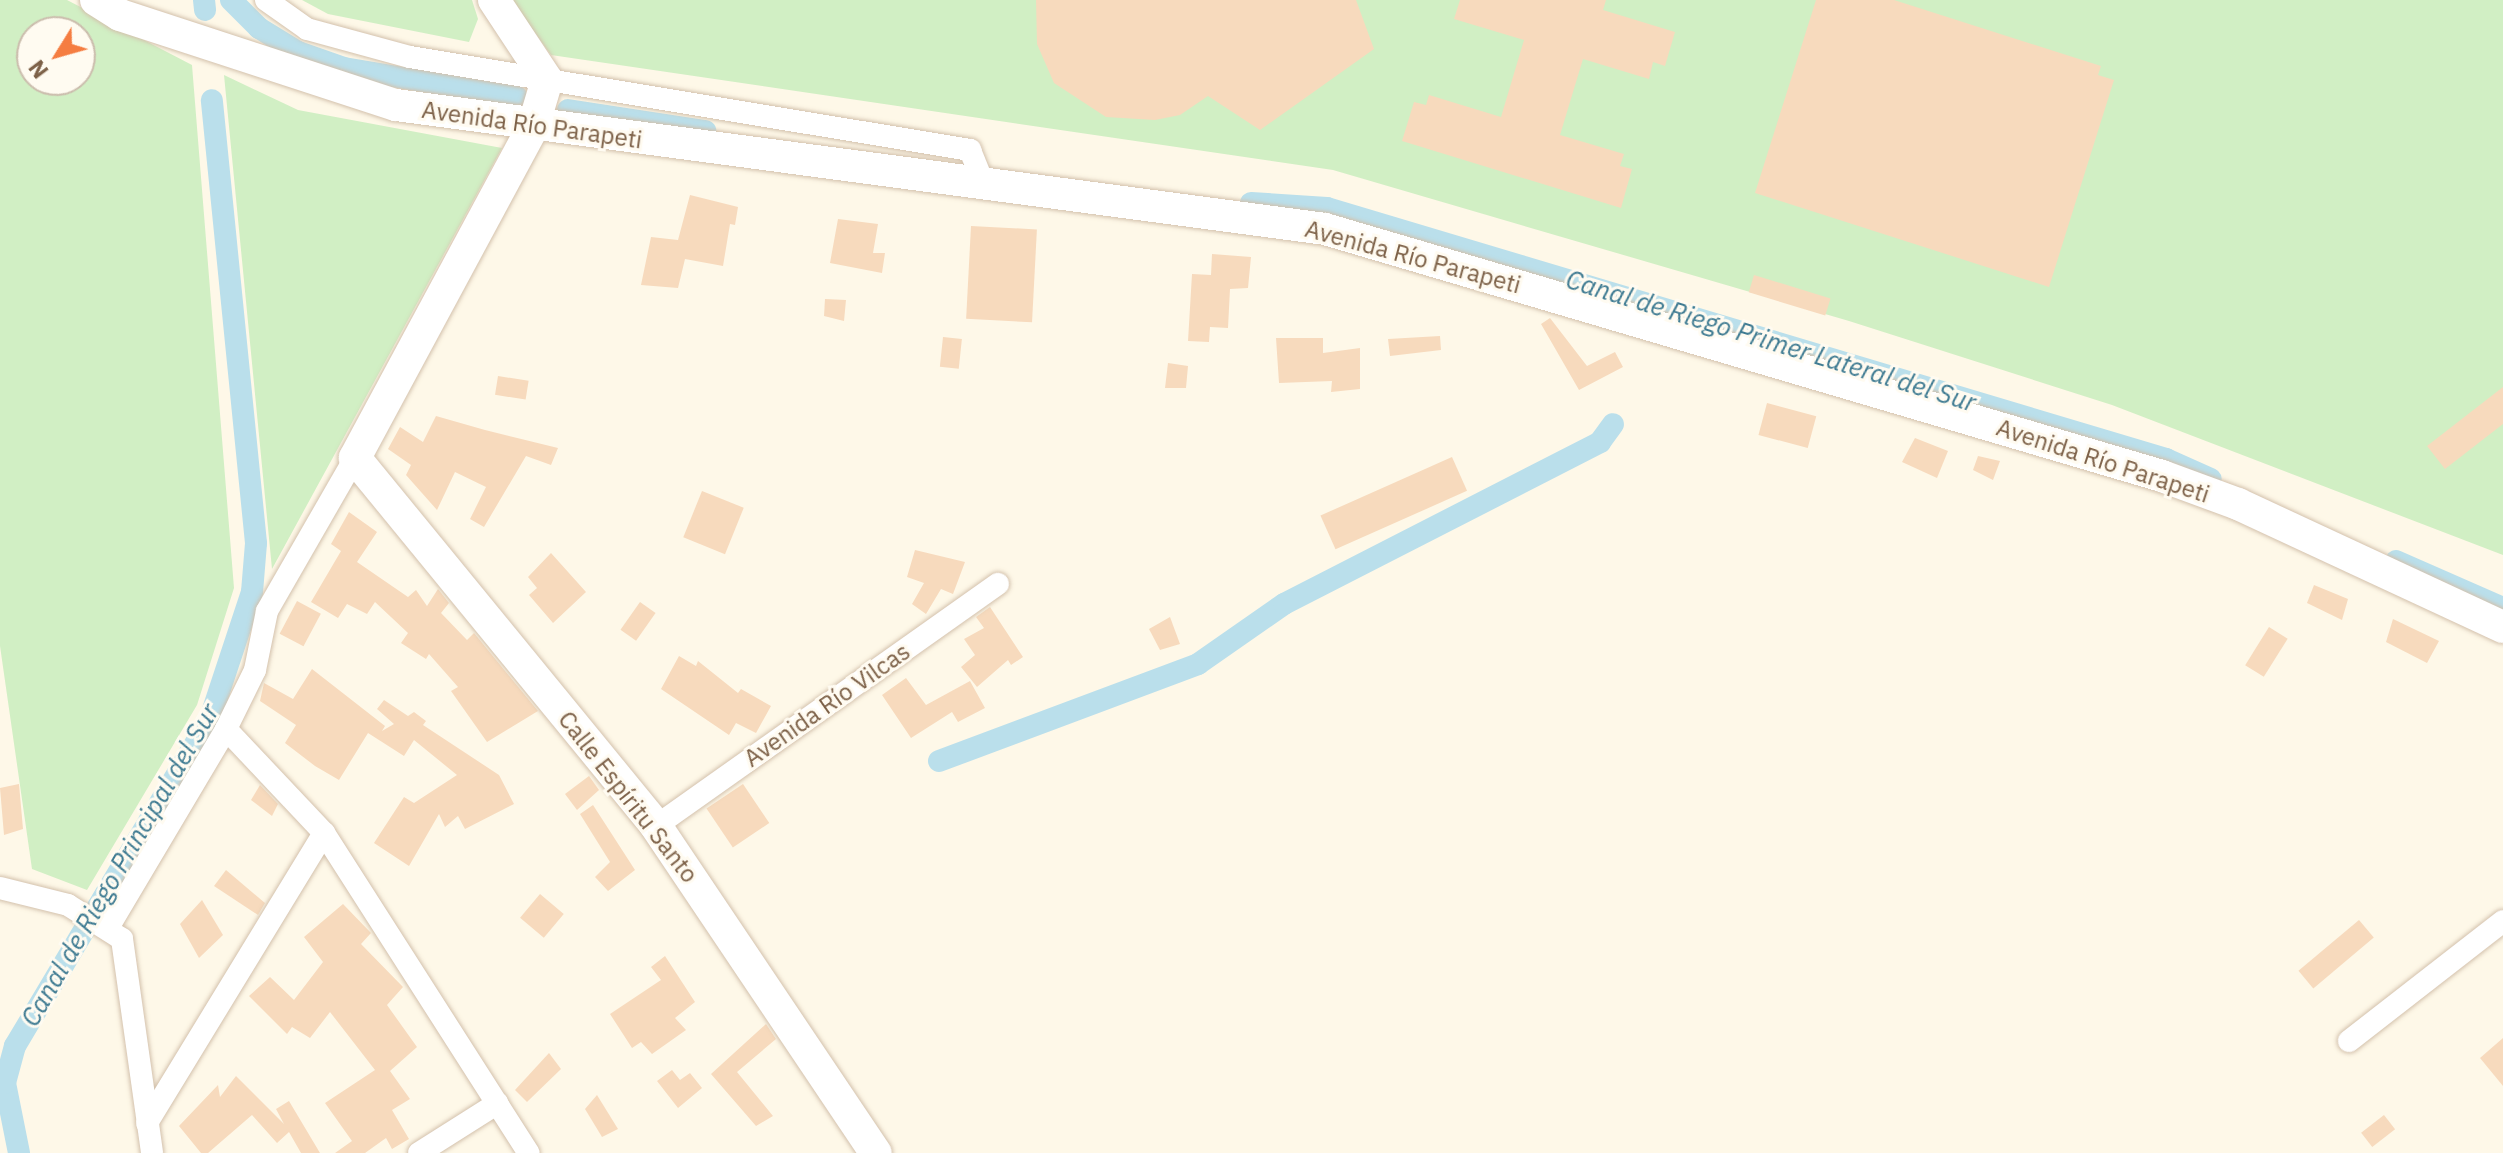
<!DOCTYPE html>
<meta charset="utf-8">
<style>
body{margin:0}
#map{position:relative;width:2503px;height:1153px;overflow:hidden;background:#fef8e8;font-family:"IBM Plex Sans",sans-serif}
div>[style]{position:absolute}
.green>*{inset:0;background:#d1efc4}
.canal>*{height:22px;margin:-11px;padding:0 11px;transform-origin:11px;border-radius:11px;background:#badfeb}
.building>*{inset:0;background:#f7dabd;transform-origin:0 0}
.roads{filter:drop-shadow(0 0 2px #d3c1ac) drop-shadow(0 0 2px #d3c1ac)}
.street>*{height:22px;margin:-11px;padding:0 11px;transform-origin:11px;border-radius:11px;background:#fff}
.secondary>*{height:32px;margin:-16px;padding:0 16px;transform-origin:16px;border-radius:16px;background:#fff}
span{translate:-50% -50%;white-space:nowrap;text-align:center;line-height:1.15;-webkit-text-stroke:6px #fffbf1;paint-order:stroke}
.street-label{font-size:24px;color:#7d6148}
.water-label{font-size:26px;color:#3f7b92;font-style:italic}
.north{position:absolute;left:16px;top:16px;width:80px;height:80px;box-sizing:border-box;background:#fffbf1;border:2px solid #cbbdad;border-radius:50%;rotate:233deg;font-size:22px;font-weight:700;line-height:32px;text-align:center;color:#7d6148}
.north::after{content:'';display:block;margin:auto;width:28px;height:36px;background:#f57d41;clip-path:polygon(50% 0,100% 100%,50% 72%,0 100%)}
</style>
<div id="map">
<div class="green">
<div style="clip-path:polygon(evenodd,0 0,67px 0,192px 65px,234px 588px,197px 705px,87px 890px,32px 869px,0 646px,0 0,32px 32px,80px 32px,80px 80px,32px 80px,32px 32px)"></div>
<div style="clip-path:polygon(302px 0,472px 0,478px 19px,469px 42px,328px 14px)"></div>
<div style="clip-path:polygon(511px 0,2503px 0,2503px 555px,2112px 405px,1849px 321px,1333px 170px,551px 55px)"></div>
<div style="clip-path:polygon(224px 75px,298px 110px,502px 148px,272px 569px)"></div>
</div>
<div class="canal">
<div style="left:204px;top:0;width:10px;rotate:84deg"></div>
<div style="left:231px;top:0;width:40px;rotate:45deg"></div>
<div style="left:259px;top:28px;width:46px;rotate:31.6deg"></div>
<div style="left:298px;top:52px;width:49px;rotate:19.2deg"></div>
<div style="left:344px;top:68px;width:175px;rotate:9.5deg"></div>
<div style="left:568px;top:110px;width:139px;rotate:8.7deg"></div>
<div style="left:1251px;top:203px;width:76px;rotate:3.8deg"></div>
<div style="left:1327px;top:208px;width:876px;rotate:16.66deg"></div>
<div style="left:2166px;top:459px;width:49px;rotate:24deg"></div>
<div style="left:2396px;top:561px;width:117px;rotate:23.7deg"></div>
<div style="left:939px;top:761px;width:277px;rotate:-20.5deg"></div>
<div style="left:1198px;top:664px;width:105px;rotate:-34.9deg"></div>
<div style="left:1284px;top:604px;width:355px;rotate:-27.1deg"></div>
<div style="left:1600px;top:442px;width:22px;rotate:-54deg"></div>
<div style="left:19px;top:1153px;width:71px;rotate:-101.3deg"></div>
<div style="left:5px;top:1083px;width:38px;rotate:-75deg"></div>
<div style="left:15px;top:1046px;width:381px;rotate:-59.2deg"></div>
<div style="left:210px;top:719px;width:134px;rotate:-71.7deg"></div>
<div style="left:252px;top:592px;width:49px;rotate:-85.3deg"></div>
<div style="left:256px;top:543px;width:445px;rotate:-95.7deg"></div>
</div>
<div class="building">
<div style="clip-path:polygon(1036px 0,1356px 0,1374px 49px,1260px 130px,1208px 96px,1180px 115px,1155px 120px,1106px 117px,1054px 83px,1037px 44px)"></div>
<div style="clip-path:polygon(1460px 0,1606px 0,1603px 10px,1675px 32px,1665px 66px,1653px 62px,1649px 79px,1583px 59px,1560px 135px,1624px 154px,1620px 166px,1632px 169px,1621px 208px,1402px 141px,1414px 102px,1426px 105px,1429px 95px,1501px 117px,1524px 40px,1454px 19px)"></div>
<div style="clip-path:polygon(1816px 0,1894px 0,2101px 66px,2098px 75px,2114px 80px,2049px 287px,1755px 193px)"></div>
<div style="clip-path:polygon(690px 195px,738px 207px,735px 225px,730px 224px,723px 266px,685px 259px,678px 288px,641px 285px,651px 237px,678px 240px)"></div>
<div style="clip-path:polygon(838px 219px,878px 224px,873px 253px,885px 253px,882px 273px,830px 263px)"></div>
<div style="left:971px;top:226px;width:66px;height:93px;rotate:3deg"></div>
<div style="clip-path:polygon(1212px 254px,1251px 257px,1248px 288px,1230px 289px,1228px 328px,1210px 327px,1209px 342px,1188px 341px,1192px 274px,1211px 275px)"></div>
<div style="left:1754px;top:275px;width:80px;height:18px;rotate:17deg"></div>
<div style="clip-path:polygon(825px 299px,846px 300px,844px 321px,824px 316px)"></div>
<div style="clip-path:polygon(1550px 318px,1587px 366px,1615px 352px,1623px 367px,1579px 390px,1541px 324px)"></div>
<div style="clip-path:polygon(1440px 336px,1441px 350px,1390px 356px,1388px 339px)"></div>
<div style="left:943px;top:337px;width:19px;height:30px;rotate:6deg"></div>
<div style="clip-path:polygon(1276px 338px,1323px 338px,1323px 353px,1360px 348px,1360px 389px,1331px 392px,1332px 381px,1279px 383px)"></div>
<div style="clip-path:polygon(1168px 363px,1188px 366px,1186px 388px,1165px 388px)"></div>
<div style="left:498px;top:376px;width:31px;height:19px;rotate:9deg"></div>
<div style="clip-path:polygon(2503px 387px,2503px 424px,2445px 469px,2427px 446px)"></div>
<div style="left:1767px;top:403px;width:51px;height:33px;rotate:15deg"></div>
<div style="clip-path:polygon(436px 416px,485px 430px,558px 448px,551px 465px,526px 456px,484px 527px,470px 519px,486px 487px,455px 472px,437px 510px,406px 475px,411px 465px,388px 449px,400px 427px,423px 442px)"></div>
<div style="clip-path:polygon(1915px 438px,1948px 451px,1937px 478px,1902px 462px)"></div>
<div style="clip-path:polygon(1978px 456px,2000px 461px,1993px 480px,1973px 470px)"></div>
<div style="left:1452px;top:457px;width:37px;height:144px;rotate:66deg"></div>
<div style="left:702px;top:491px;width:45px;height:50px;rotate:22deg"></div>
<div style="clip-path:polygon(349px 512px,377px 532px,357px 562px,408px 597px,416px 590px,427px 606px,438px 589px,449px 603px,441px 613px,467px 640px,474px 633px,538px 711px,487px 742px,451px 691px,458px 687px,429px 654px,426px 659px,401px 643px,408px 633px,375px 602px,367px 614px,347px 604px,338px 618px,311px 602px,341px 551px,331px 544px)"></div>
<div style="clip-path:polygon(915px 550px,965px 562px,953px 594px,941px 589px,926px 614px,912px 604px,924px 583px,907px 577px)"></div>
<div style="clip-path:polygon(551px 553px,586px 592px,553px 623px,529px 595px,537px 588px,528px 577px)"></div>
<div style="clip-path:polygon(2314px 585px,2348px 599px,2342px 620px,2307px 603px)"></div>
<div style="left:297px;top:601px;width:27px;height:37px;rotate:28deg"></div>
<div style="left:640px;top:602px;width:19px;height:34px;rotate:35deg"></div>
<div style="clip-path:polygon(990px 607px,1023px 657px,1011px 665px,1008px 660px,977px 687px,961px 667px,975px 655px,964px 639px,984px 628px,976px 617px)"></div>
<div style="clip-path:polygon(1170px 617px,1180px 644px,1160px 650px,1149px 629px)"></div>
<div style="clip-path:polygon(2393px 619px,2439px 641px,2427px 663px,2386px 642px)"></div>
<div style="left:2269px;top:627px;width:22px;height:45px;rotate:32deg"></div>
<div style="clip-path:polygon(679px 656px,696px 666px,698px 661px,738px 693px,741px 689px,771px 706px,756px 733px,736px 723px,729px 735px,661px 689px)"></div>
<div style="clip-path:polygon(312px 669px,385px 726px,382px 731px,394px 724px,377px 709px,384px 700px,408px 716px,414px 712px,426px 721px,423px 725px,499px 775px,514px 804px,465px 829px,458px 816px,445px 827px,439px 814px,409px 866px,374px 843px,404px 797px,414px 803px,457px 775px,414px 740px,404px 756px,368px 733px,339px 780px,315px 766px,285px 743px,296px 725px,260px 701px,264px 683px,293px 699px)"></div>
<div style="clip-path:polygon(906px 678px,926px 705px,970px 681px,985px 708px,958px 722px,952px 712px,911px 738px,882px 695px)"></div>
<div style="clip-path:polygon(589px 776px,599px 790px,577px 810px,565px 794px)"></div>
<div style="clip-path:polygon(19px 784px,23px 829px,4px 835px,0 788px)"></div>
<div style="left:743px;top:784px;width:47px;height:44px;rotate:56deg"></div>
<div style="clip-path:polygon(260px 785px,278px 804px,272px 816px,251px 800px)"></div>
<div style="clip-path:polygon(593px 805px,635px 870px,608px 891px,595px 877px,610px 862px,580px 814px)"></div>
<div style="clip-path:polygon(226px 870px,265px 903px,258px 915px,214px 886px)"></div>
<div style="left:540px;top:894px;width:31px;height:31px;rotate:40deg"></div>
<div style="clip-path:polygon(202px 900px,223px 935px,199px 958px,180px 924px)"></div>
<div style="clip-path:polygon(343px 904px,371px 933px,361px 944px,403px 987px,387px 1005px,417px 1047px,390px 1071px,410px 1099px,392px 1110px,409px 1139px,392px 1149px,386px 1138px,365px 1153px,335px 1153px,352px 1141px,325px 1103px,375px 1070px,330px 1012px,310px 1038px,292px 1027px,287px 1034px,249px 996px,270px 977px,294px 1000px,323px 962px,304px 937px)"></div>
<div style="left:2359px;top:920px;width:23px;height:79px;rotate:50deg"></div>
<div style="clip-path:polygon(665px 956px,695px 1002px,675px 1018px,686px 1030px,652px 1054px,641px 1042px,632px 1048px,610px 1014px,661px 980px,651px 967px)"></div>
<div style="clip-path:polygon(766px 1024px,776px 1039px,737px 1072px,773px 1116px,756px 1126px,711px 1074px)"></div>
<div style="clip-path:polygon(2503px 1038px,2503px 1086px,2480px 1058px)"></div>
<div style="clip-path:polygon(549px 1053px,561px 1069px,527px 1102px,515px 1090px)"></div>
<div style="clip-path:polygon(672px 1070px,680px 1080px,690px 1073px,702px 1088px,678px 1108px,657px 1081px)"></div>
<div style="clip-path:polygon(236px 1076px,284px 1124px,276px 1109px,289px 1101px,320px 1153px,301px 1153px,289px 1132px,277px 1143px,252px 1115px,208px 1153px,201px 1153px,179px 1126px,218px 1085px,220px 1097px)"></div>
<div style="clip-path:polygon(597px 1095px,618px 1129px,602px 1137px,585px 1109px)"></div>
<div style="left:2384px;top:1115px;width:18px;height:29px;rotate:52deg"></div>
</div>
<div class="roads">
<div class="street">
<div style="left:266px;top:0;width:50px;rotate:35.3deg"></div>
<div style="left:307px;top:29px;width:107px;rotate:15.2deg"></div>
<div style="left:410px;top:57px;width:568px;rotate:9.43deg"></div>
<div style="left:970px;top:150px;width:40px;rotate:68deg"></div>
<div style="left:226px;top:729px;width:143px;rotate:46.7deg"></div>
<div style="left:324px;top:833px;width:380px;rotate:57.4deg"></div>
<div style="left:656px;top:826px;width:419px;rotate:-35.3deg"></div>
<div style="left:0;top:888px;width:70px;rotate:14deg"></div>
<div style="left:68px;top:905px;width:64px;rotate:32.2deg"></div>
<div style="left:122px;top:939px;width:216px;rotate:82deg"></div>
<div style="left:108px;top:928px;width:231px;rotate:-59.3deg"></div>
<div style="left:226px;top:729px;width:66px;rotate:-63.8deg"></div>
<div style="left:255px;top:670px;width:60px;rotate:-78.5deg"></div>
<div style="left:267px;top:611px;width:177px;rotate:-60.1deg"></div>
<div style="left:2349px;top:1041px;width:195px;rotate:-37.9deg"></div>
<div style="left:147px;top:1123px;width:340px;rotate:-58.6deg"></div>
<div style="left:419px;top:1153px;width:93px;rotate:-32.3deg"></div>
</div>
<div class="secondary">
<div style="left:96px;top:0;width:28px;rotate:32deg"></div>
<div style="left:120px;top:15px;width:290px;rotate:18.1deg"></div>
<div style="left:396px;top:105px;width:937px;rotate:7.6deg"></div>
<div style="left:1325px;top:229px;width:873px;rotate:16.44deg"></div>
<div style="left:2162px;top:476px;width:81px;rotate:20.2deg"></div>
<div style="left:2238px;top:504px;width:292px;rotate:24.9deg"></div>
<div style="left:494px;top:0;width:96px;rotate:56.5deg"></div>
<div style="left:547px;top:80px;width:49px;rotate:106.6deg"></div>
<div style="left:533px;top:127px;width:376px;rotate:118.3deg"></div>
<div style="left:355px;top:458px;width:475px;rotate:50.7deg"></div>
<div style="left:656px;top:826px;width:394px;rotate:56.1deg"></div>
</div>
</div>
<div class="street-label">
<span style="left:532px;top:125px;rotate:8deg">Avenida Río Parapeti</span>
<span style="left:1413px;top:257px;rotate:15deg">Avenida Río Parapeti</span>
<span style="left:2103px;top:461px;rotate:18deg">Avenida Río Parapeti</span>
<span style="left:827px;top:705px;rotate:-35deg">Avenida Río Vilcas</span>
<span style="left:628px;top:797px;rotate:52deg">Calle Espíritu Santo</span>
</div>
<div class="water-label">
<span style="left:1771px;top:341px;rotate:17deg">Canal de Riego Primer Lateral del Sur</span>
<span style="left:120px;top:865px;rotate:-60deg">Canal de Riego Principal del Sur</span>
</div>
<div class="north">N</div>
</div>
